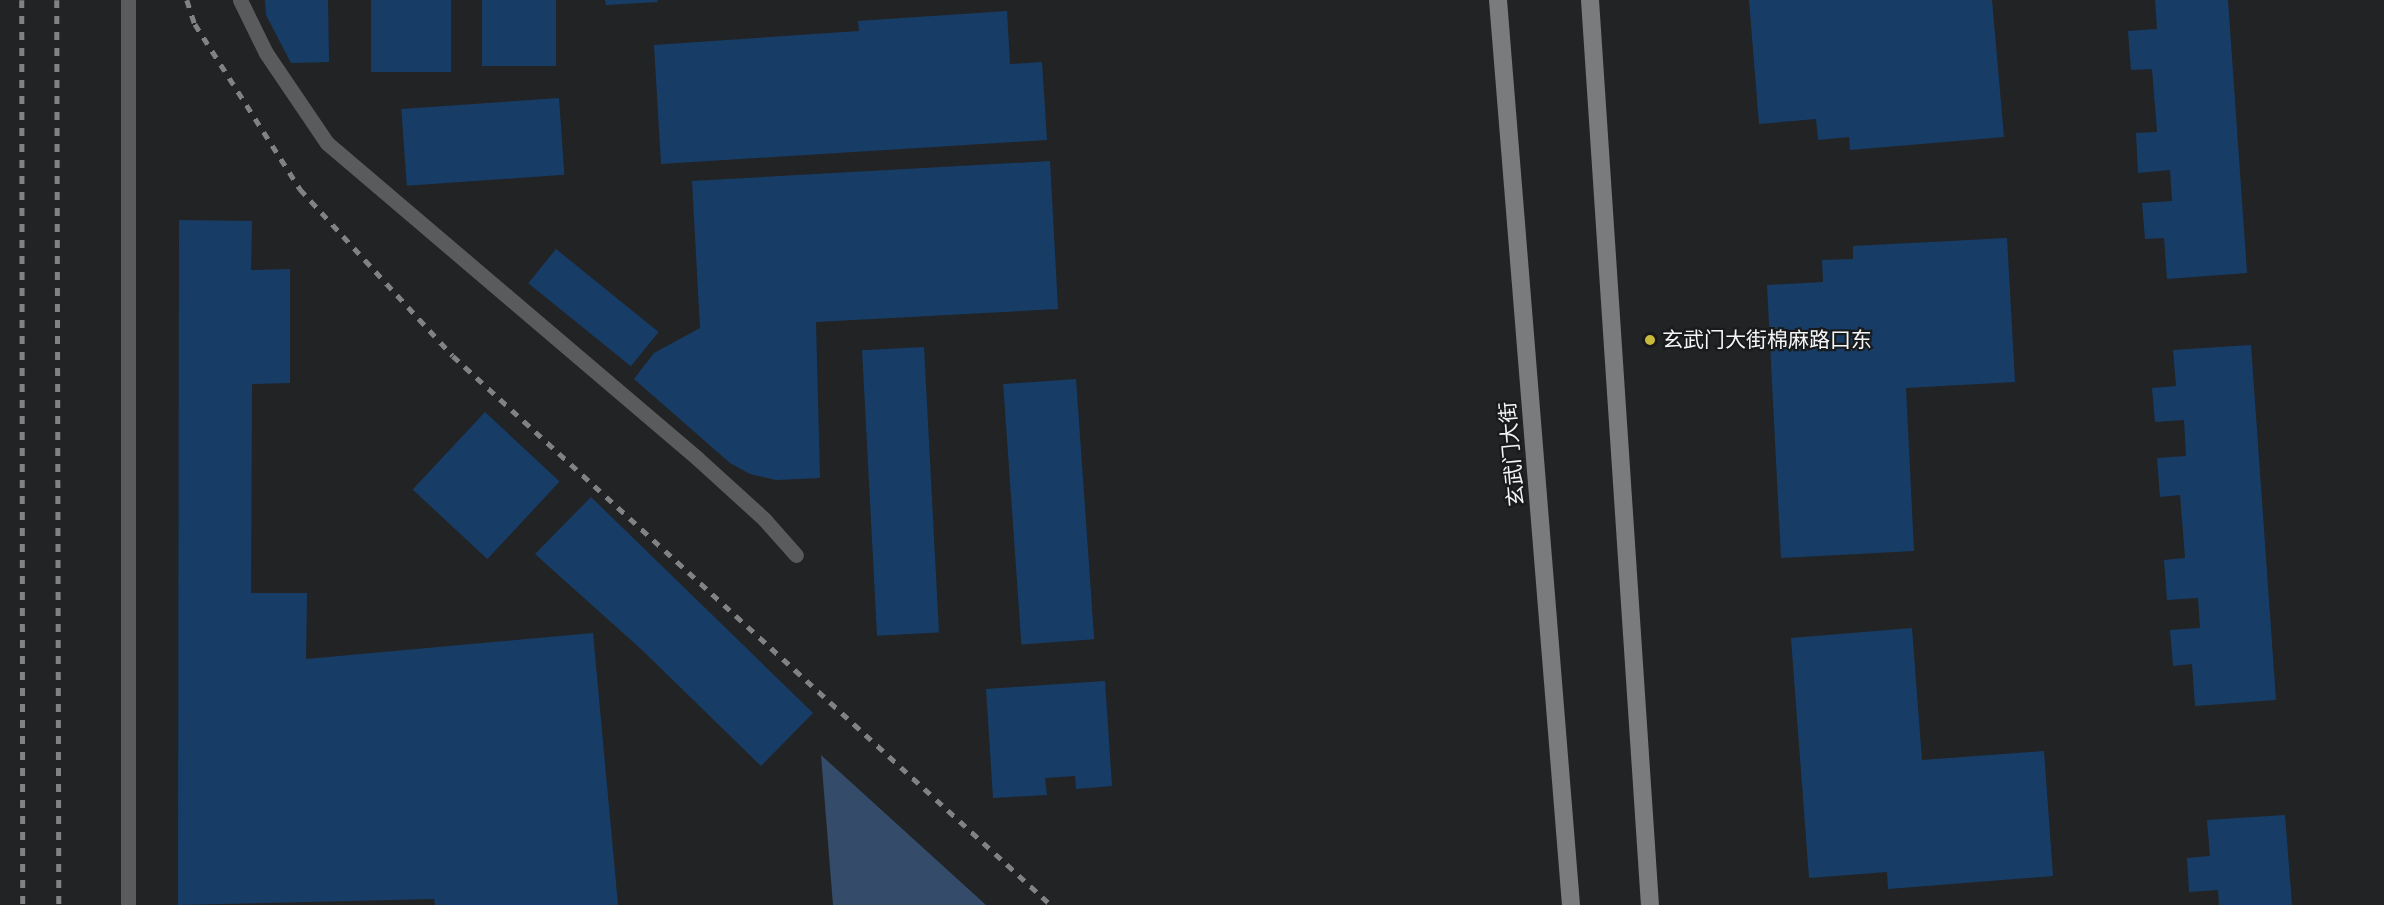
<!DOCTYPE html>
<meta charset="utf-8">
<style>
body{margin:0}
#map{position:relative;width:2384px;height:905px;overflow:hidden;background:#222325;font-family:Jost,"Noto Sans SC",sans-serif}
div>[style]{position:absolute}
.green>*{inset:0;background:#344c69}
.building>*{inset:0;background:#173d67;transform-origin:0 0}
.lane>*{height:15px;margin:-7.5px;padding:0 7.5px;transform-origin:7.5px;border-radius:7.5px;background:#5a5b5c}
.secondary>*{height:18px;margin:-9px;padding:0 9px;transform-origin:9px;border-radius:9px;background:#797b7c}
.rail>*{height:4.5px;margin-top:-2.25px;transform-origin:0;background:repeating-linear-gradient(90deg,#818283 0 8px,transparent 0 16px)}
.dots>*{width:16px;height:16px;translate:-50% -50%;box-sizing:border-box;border:3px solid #181a1c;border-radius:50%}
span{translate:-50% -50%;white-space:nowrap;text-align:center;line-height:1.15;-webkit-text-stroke:4.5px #181a1c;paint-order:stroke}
.poi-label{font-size:21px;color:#f4f5f6}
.left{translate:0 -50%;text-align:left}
.street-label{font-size:21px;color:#f4f5f6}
</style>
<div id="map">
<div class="green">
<div style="clip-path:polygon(821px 755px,986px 905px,833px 905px)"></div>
</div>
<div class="building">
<div style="clip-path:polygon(265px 0,328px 0,329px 62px,291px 63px,266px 15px)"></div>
<div style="left:371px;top:0;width:80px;height:72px"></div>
<div style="left:482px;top:0;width:74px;height:66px"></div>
<div style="clip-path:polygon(605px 0,657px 0,658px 2px,606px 5px)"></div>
<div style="clip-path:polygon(1749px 0,1992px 0,2004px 137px,1850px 150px,1849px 137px,1818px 140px,1816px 119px,1759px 124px)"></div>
<div style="clip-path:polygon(2155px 0,2228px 0,2247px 273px,2167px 279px,2164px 238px,2145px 239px,2142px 203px,2172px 201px,2170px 170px,2138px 173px,2136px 133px,2157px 132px,2152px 69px,2131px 70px,2128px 31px,2157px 29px)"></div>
<div style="clip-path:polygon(1007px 11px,1010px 64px,1042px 62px,1047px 140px,661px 164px,654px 45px,859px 31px,858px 21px)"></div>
<div style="left:559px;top:98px;width:77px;height:158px;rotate:86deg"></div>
<div style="clip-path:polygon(1050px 161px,1058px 309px,816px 322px,820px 478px,776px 480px,750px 474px,730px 463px,634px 379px,654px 353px,700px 328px,692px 181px)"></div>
<div style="clip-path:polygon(179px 220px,252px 221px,251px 270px,290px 269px,290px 383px,252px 384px,251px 593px,307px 593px,306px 659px,593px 633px,618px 905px,435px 905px,434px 899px,178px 905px)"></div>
<div style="clip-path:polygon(2007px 238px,2015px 382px,1906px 388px,1914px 551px,1781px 558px,1767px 285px,1823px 282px,1822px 260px,1853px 259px,1853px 246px)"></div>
<div style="left:556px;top:249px;width:132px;height:44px;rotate:39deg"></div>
<div style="clip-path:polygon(2251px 345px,2276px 700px,2195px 706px,2192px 664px,2173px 666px,2170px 630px,2200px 628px,2198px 598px,2167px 600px,2164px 560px,2185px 558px,2180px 495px,2160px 497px,2157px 458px,2186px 456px,2184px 420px,2155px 422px,2152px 388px,2176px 386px,2173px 350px)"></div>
<div style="left:924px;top:347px;width:286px;height:62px;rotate:87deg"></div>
<div style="left:1076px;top:379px;width:261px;height:73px;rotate:86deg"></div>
<div style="left:485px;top:412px;width:102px;height:106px;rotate:43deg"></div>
<div style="clip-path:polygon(591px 497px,813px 713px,761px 766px,642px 650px,535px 554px)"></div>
<div style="clip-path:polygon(1912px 628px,1922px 760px,2044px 751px,2053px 876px,1888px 889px,1887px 872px,1809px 878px,1791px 638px)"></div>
<div style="clip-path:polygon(1105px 681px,1112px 786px,1076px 789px,1075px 776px,1045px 778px,1047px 795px,993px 798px,986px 689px)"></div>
<div style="clip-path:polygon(2285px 815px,2292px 905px,2219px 905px,2218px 890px,2189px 892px,2187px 858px,2210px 856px,2207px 820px)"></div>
</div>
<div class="lane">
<div style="left:240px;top:0;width:59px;rotate:63.9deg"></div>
<div style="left:266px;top:53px;width:109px;rotate:55.9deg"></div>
<div style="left:327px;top:143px;width:486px;rotate:40.4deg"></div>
<div style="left:697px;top:458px;width:91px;rotate:42.3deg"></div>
<div style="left:764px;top:519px;width:48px;rotate:48.4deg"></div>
<div style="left:128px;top:905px;width:905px;rotate:-90deg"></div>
</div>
<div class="secondary">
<div style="left:1498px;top:0;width:908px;rotate:85.39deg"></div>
<div style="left:1590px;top:0;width:907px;rotate:86.21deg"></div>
</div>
<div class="rail">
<div style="left:22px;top:0;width:905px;rotate:89.94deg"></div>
<div style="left:57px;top:0;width:905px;rotate:89.87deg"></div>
<div style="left:187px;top:0;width:25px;rotate:72deg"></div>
<div style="left:195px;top:24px;width:196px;rotate:57.5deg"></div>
<div style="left:300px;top:189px;width:226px;rotate:47.5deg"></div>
<div style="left:453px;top:356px;width:812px;rotate:42.55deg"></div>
</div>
<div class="dots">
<div style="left:1650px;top:340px;background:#c8bb3b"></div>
</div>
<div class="poi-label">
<span class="left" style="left:1662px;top:340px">玄武门大街棉麻路口东</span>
</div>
<div class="street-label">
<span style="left:1512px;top:454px;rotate:-95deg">玄武门大街</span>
</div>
</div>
